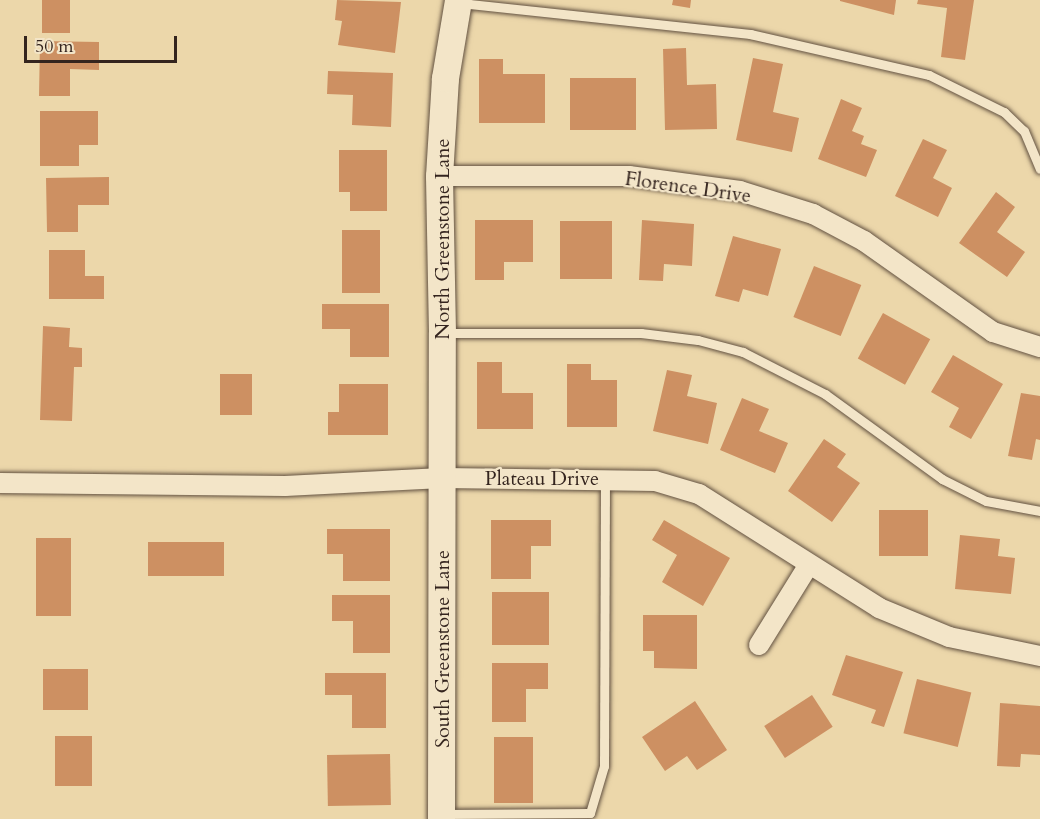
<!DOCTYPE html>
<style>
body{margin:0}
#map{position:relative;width:1040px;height:819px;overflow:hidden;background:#ecd7aa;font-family:Cardo,serif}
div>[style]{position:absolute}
.building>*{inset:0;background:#cd9062;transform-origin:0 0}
.roads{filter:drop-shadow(0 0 2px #625141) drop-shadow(0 0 2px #625141)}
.lane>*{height:9px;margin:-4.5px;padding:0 4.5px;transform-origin:4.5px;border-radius:4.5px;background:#f3e5c8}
.street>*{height:20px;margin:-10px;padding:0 10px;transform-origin:10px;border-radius:10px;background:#f3e5c8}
.secondary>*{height:27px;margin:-13.5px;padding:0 13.5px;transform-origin:13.5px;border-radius:13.5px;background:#f3e5c8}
span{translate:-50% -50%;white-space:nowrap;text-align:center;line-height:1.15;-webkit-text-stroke:4.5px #f3e5c8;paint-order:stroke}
.street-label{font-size:20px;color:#34241e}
.scale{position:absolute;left:24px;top:36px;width:153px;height:27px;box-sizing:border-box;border:3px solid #34241e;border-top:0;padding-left:8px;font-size:18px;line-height:21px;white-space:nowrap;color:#34241e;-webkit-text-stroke:4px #f3e5c8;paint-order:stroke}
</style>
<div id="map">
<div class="building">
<div style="left:42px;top:0;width:28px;height:33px"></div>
<div style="clip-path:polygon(337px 0,401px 2px,395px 53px,338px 45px,342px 21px,335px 20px)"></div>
<div style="clip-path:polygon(673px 0,691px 0,690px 8px,672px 5px)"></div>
<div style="clip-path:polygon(896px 0,894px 15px,840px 1px,840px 0)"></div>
<div style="clip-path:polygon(918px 0,974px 0,965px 60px,941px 57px,947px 8px,917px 4px)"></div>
<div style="clip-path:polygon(40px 41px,99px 42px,99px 70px,70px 69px,70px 96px,39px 96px)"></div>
<div style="clip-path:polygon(686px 48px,687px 85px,716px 84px,717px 129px,665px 130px,663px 49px)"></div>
<div style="clip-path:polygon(753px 58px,783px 64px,773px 112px,799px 118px,792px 152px,736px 140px)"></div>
<div style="clip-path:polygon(479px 59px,503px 59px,503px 74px,545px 74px,545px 123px,479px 123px)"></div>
<div style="clip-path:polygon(328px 71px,393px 73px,391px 127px,352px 125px,353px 95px,327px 94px)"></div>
<div style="left:570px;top:78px;width:66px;height:52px"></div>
<div style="clip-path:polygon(841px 99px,862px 108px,852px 131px,864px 136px,861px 144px,877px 150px,866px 177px,818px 159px)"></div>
<div style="clip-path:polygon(40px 111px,98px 111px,98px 145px,79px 145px,79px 166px,40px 166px)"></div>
<div style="clip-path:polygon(923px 139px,947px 150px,933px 178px,952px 188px,938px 217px,895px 196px)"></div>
<div style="clip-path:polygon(339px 150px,387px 150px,387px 211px,350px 211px,350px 192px,339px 192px)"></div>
<div style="clip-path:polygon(109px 177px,109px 205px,78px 205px,78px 232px,47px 232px,46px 178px)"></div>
<div style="clip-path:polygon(996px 192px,1015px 207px,997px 232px,1025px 252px,1007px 277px,959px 243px)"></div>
<div style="clip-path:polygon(475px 220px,533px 220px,533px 262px,504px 262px,504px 280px,475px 280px)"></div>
<div style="clip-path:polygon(642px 220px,694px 224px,692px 266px,664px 264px,663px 281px,639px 280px)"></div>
<div style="left:560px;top:221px;width:52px;height:58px"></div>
<div style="left:342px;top:230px;width:38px;height:63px"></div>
<div style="clip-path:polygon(733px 236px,781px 249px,768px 296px,743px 289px,739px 302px,715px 296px)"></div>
<div style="clip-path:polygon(49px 250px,85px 250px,85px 276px,104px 276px,104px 299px,49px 299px)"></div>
<div style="left:814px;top:266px;width:51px;height:55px;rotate:22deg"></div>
<div style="clip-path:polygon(322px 304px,389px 304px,389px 357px,350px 357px,350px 329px,322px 329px)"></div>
<div style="left:883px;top:313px;width:54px;height:52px;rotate:29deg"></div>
<div style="clip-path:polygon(43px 326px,70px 328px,69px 347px,82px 348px,82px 367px,74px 367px,72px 421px,40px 420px)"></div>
<div style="clip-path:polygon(953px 355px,1003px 384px,971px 439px,949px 427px,959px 408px,931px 392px)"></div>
<div style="clip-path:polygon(477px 362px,502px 362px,502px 393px,533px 393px,533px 429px,477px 429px)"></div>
<div style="clip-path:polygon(567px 364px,591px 364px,591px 380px,617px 380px,617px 427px,567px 427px)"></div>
<div style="clip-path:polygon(667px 370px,692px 375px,687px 396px,717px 403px,708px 444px,653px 431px)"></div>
<div style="left:220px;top:374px;width:32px;height:41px"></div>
<div style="clip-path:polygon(339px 384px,388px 384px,388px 435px,328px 435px,328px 412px,339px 412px)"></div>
<div style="clip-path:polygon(1021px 393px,1040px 396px,1040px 440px,1036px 439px,1032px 460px,1008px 456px)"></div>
<div style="clip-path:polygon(742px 398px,769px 409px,759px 431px,788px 443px,775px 473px,720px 450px)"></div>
<div style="clip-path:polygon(824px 439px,846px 454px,837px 467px,860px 483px,832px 522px,788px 491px)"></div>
<div style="left:879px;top:510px;width:49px;height:46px"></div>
<div style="clip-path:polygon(491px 520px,551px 520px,551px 546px,531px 546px,531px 579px,491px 579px)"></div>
<div style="clip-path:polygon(664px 520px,730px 558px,703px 606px,662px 582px,677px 555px,652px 540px)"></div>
<div style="clip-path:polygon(327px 529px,390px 529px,390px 581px,343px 581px,343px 554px,327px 554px)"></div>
<div style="clip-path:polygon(960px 535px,1000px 539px,998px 556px,1015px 558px,1011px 594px,955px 589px)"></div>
<div style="left:36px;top:538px;width:35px;height:78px"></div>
<div style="left:148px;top:542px;width:76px;height:34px"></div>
<div style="left:492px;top:592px;width:57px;height:53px"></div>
<div style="clip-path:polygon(332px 595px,390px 595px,390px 653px,353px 653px,353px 621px,332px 621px)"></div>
<div style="clip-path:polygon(643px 615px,697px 615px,697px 669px,654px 668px,654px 651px,643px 651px)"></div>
<div style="clip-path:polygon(846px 655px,903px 672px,884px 727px,871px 723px,876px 710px,832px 695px)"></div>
<div style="clip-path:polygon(492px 663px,548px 663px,548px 689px,526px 689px,526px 722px,492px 722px)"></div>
<div style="left:43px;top:669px;width:45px;height:41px"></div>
<div style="clip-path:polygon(325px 673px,386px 673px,386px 728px,352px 728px,352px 695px,325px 695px)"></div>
<div style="left:917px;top:679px;width:56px;height:56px;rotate:14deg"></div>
<div style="left:812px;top:695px;width:38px;height:57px;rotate:57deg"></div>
<div style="clip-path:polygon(695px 701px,727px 750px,697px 770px,687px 756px,665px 771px,642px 737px)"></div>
<div style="clip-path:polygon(1000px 703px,1040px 706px,1040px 755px,1021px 754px,1020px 767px,997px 766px)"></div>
<div style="left:55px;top:736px;width:37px;height:50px"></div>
<div style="left:494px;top:737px;width:39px;height:66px"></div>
<div style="left:390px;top:754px;width:51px;height:63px;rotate:89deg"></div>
</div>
<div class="roads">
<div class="lane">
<div style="left:460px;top:3px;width:292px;rotate:6.1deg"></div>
<div style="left:750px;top:34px;width:184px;rotate:12.9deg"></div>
<div style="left:929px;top:75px;width:84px;rotate:26.3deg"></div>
<div style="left:1004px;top:112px;width:28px;rotate:44deg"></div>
<div style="left:1024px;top:131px;width:41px;rotate:67.2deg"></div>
<div style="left:445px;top:333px;width:196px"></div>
<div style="left:641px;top:333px;width:57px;rotate:7deg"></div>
<div style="left:698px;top:340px;width:47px;rotate:14.9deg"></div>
<div style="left:743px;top:352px;width:92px;rotate:27.1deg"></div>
<div style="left:825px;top:394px;width:145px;rotate:36deg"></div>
<div style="left:942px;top:479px;width:49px;rotate:26.6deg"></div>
<div style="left:986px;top:501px;width:55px;rotate:10.5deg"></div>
<div style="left:444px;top:814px;width:146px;rotate:-0.4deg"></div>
<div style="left:590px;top:813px;width:49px;rotate:-73.4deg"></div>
<div style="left:604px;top:766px;width:286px;rotate:-89.8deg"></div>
</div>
<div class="street">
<div style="left:439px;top:176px;width:190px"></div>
<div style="left:629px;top:176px;width:112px;rotate:7.7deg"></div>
<div style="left:740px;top:191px;width:77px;rotate:17.5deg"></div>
<div style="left:813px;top:214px;width:58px;rotate:27.9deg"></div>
<div style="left:864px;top:241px;width:158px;rotate:35.2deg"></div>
<div style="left:993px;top:332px;width:49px;rotate:17.7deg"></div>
<div style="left:0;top:483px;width:285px;rotate:0.6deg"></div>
<div style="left:285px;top:486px;width:157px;rotate:-2.9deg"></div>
<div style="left:442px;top:478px;width:213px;rotate:0.8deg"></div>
<div style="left:655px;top:481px;width:46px;rotate:16.5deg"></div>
<div style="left:699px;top:494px;width:213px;rotate:32.3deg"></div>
<div style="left:879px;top:608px;width:76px;rotate:22.5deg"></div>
<div style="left:949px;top:637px;width:93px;rotate:11.8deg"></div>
<div style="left:759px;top:645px;width:93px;rotate:-58.2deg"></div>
</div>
<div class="secondary">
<div style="left:441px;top:819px;width:486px;rotate:-89.9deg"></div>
<div style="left:442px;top:333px;width:157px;rotate:-91.1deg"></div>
<div style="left:439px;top:176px;width:98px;rotate:-86.5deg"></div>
<div style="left:445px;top:78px;width:79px;rotate:-80.5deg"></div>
</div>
</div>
<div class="street-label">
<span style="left:688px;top:187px;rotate:8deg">Florence Drive</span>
<span style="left:442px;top:239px;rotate:-90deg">North Greenstone Lane</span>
<span style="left:542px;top:478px">Plateau Drive</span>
<span style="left:442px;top:649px;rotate:-90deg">South Greenstone Lane</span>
</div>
<div class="scale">50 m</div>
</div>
